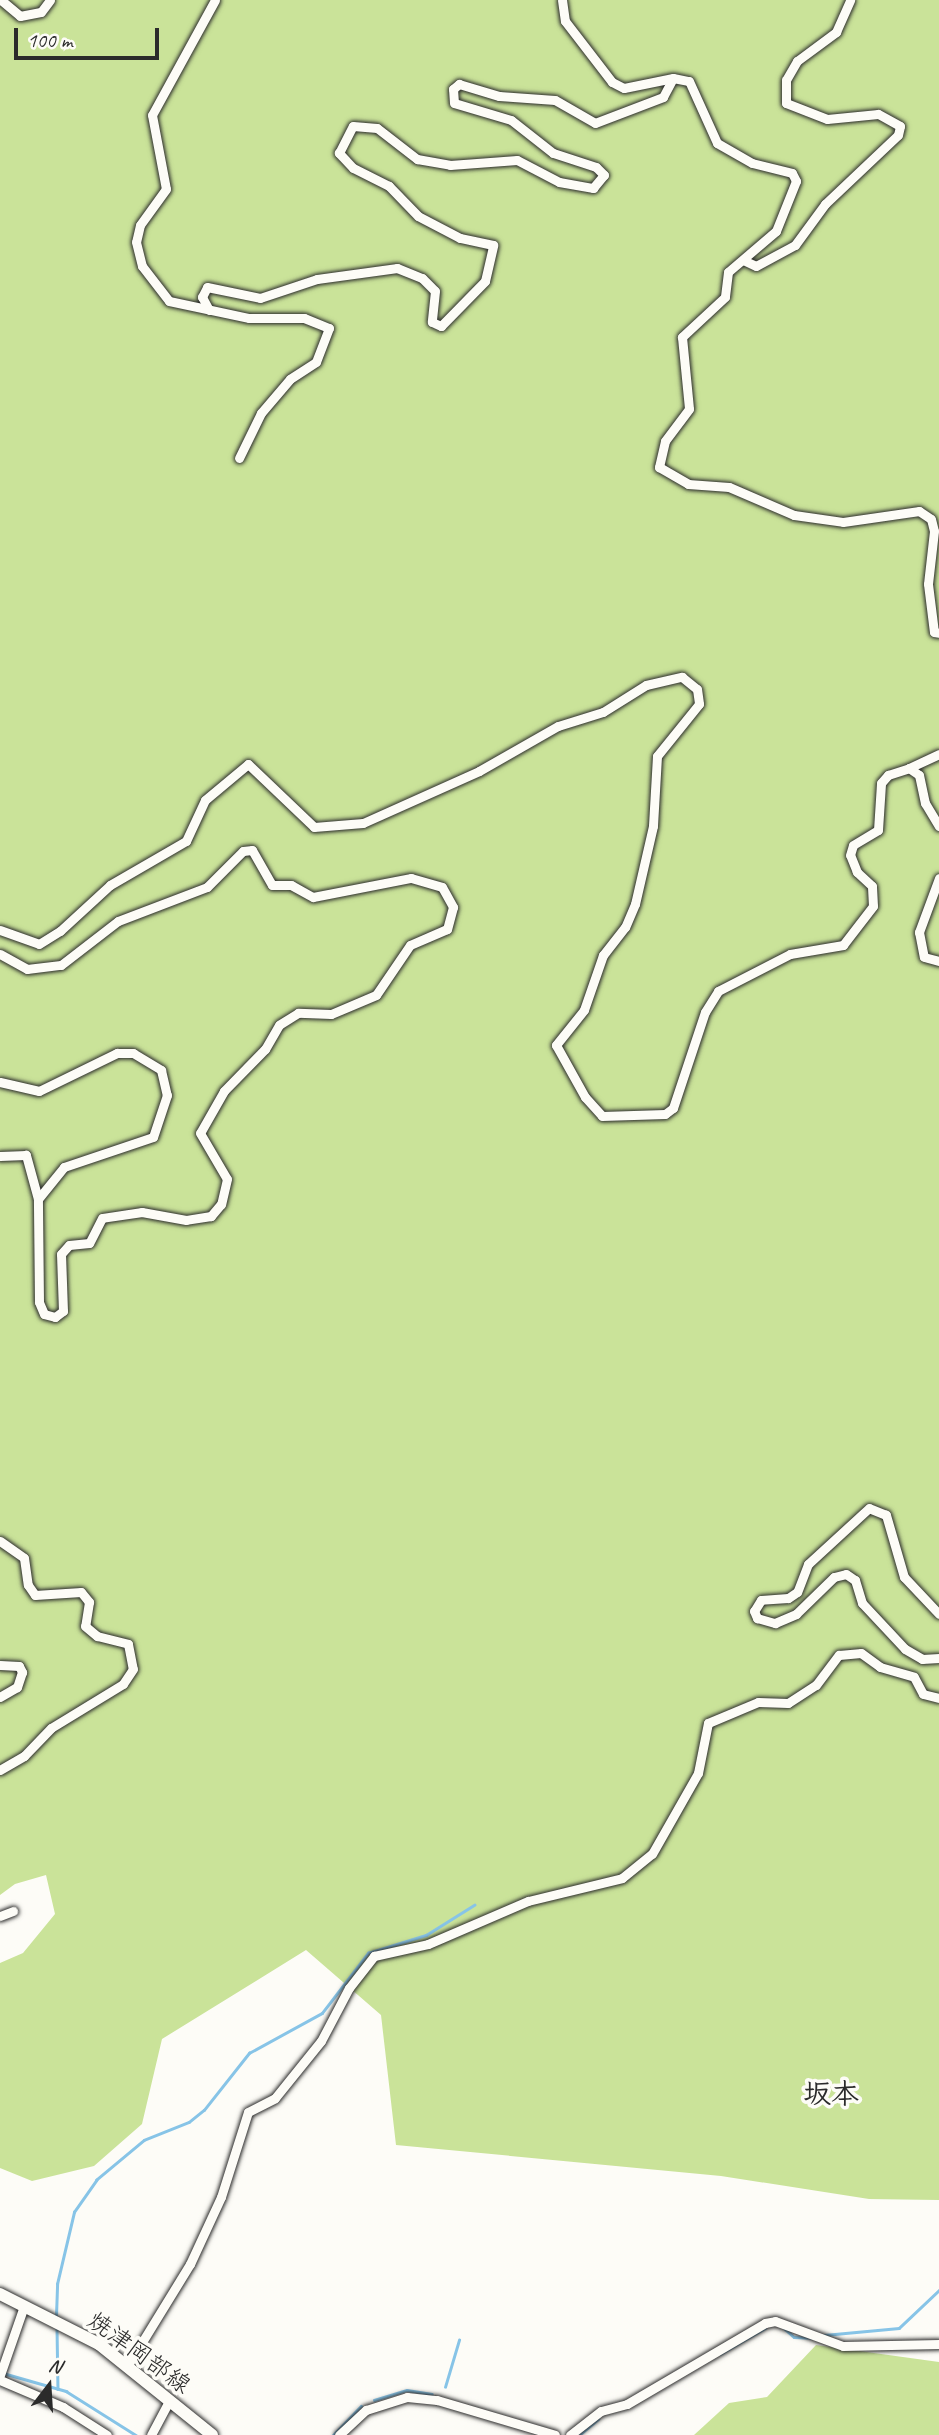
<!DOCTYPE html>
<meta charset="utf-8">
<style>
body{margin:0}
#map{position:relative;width:939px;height:2435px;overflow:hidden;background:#fdfcf7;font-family:Caveat,"Klee One",sans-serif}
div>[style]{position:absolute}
.green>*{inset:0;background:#cae399}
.stream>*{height:2.5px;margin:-1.25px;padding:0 1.25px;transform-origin:1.25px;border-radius:1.25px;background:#87c4e7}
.roads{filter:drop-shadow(0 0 2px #2b2b2b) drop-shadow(0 0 2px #2b2b2b)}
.street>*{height:9px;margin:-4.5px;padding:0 4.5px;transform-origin:4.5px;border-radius:4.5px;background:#fdfcf7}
.secondary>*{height:12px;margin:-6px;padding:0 6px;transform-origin:6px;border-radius:6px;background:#fdfcf7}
span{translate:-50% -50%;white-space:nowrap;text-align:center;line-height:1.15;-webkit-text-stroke:7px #fdfcf7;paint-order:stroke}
.street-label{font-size:24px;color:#2b2b2b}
.quarter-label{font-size:28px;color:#2b2b2b;font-weight:700}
.north{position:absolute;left:14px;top:2351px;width:70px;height:70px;-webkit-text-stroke:5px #fdfcf7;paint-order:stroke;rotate:17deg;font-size:19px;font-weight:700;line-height:28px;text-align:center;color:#2b2b2b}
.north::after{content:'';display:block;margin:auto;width:24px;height:32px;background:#2b2b2b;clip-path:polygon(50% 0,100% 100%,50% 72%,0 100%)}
.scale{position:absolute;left:14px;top:28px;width:145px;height:32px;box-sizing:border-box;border:4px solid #2b2b2b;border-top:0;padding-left:9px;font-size:21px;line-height:24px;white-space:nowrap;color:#2b2b2b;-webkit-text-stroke:5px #fdfcf7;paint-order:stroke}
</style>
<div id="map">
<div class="green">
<div style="clip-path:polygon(0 0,939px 0,939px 2200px,869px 2199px,721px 2176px,396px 2145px,381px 2015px,306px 1950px,162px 2039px,142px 2124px,94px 2166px,32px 2181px,0 2168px,0 1963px,23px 1953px,55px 1914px,46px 1875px,15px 1884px,0 1895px)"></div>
<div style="clip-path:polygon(816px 2345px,939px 2362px,939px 2435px,694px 2435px,729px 2403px,767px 2397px)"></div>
</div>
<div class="stream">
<div style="left:56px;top:2316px;width:32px;rotate:-88deg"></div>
<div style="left:57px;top:2284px;width:74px;rotate:-76.7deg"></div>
<div style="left:74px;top:2212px;width:39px;rotate:-55deg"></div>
<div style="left:96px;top:2180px;width:62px;rotate:-39.8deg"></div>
<div style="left:144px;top:2140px;width:48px;rotate:-21.8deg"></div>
<div style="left:189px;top:2122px;width:19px;rotate:-39deg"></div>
<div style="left:204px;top:2110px;width:73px;rotate:-51.7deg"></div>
<div style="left:249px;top:2053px;width:83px;rotate:-28.7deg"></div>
<div style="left:322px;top:2013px;width:76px;rotate:-52.5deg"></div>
<div style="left:368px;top:1953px;width:61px;rotate:-17.2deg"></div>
<div style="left:426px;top:1935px;width:57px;rotate:-32deg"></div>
<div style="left:57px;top:2327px;width:62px;rotate:89.1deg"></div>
<div style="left:784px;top:2328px;width:13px;rotate:42deg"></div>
<div style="left:794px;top:2337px;width:20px;rotate:3deg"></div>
<div style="left:824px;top:2335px;width:75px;rotate:-5.3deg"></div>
<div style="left:899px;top:2328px;width:55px;rotate:-43.5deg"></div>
<div style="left:720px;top:2354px;width:52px;rotate:-30deg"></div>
<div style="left:3px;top:2373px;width:66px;rotate:15.9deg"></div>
<div style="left:66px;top:2391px;width:83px;rotate:32.2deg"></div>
<div style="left:445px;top:2387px;width:49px;rotate:-73.4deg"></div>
<div style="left:374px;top:2400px;width:34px;rotate:-17deg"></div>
<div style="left:407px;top:2390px;width:25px;rotate:9deg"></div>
<div style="left:333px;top:2435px;width:40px;rotate:-46deg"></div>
<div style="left:579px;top:2435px;width:25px;rotate:-40deg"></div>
</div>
<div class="roads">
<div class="street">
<div style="left:1px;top:0;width:25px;rotate:40deg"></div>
<div style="left:20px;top:16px;width:21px;rotate:-11deg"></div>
<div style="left:41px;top:12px;width:15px;rotate:-53deg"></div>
<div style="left:215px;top:0;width:131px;rotate:118.7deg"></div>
<div style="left:152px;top:115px;width:75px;rotate:79.3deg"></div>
<div style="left:166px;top:189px;width:44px;rotate:125.8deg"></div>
<div style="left:140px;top:225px;width:17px;rotate:103deg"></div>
<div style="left:136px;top:242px;width:25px;rotate:76deg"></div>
<div style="left:142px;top:266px;width:44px;rotate:52.4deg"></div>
<div style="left:169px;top:301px;width:82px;rotate:12deg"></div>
<div style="left:249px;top:318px;width:55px"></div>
<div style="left:304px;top:318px;width:27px;rotate:22deg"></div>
<div style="left:329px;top:328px;width:36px;rotate:111deg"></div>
<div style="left:316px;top:362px;width:31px;rotate:147deg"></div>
<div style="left:290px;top:379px;width:45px;rotate:130.5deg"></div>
<div style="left:261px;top:413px;width:50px;rotate:116.1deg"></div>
<div style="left:562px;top:0;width:21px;rotate:82deg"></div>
<div style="left:565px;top:21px;width:77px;rotate:52.4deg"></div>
<div style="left:612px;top:82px;width:13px;rotate:27deg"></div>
<div style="left:624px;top:88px;width:50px;rotate:-11.5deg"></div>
<div style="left:673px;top:78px;width:16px;rotate:11deg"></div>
<div style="left:689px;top:81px;width:68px;rotate:65.7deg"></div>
<div style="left:717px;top:143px;width:40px;rotate:29.7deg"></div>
<div style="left:752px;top:163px;width:41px;rotate:14deg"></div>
<div style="left:792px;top:173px;width:9px;rotate:63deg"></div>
<div style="left:796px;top:181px;width:54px;rotate:111.8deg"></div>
<div style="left:776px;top:231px;width:63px;rotate:139.5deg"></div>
<div style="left:728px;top:272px;width:25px;rotate:97deg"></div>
<div style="left:725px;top:297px;width:59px;rotate:137.1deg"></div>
<div style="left:682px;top:337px;width:72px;rotate:84.4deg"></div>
<div style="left:689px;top:409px;width:40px;rotate:127deg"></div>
<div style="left:665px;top:441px;width:27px;rotate:103deg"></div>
<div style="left:659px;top:467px;width:34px;rotate:30deg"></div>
<div style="left:688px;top:484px;width:41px;rotate:4.2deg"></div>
<div style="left:729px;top:487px;width:71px;rotate:23.3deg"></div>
<div style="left:794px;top:515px;width:49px;rotate:8.1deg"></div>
<div style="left:843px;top:522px;width:77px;rotate:-8.2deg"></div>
<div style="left:919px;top:511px;width:14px;rotate:34deg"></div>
<div style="left:931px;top:519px;width:12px;rotate:76deg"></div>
<div style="left:934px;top:531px;width:53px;rotate:96.5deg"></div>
<div style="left:928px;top:584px;width:48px;rotate:82.9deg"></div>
<div style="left:934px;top:632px;width:5px;rotate:11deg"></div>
<div style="left:743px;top:260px;width:14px;rotate:25deg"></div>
<div style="left:756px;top:266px;width:44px;rotate:-28.3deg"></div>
<div style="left:795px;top:245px;width:51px;rotate:-53.8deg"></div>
<div style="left:825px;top:204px;width:100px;rotate:-43.4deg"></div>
<div style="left:898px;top:135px;width:9px;rotate:-77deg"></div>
<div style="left:900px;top:126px;width:25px;rotate:-151deg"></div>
<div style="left:878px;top:114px;width:51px;rotate:174.4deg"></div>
<div style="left:827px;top:119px;width:44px;rotate:-158.7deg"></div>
<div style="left:786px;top:103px;width:23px;rotate:-90deg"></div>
<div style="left:786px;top:80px;width:22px;rotate:-60deg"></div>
<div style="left:797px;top:61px;width:49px;rotate:-36.6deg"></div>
<div style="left:836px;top:32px;width:35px;rotate:-66deg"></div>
<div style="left:209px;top:310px;width:15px;rotate:-118deg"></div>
<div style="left:202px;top:297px;width:11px;rotate:-63deg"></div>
<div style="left:207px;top:287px;width:54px;rotate:11.7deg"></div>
<div style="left:260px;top:298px;width:60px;rotate:-18.4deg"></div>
<div style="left:317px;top:279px;width:81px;rotate:-7.8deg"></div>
<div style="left:397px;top:268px;width:27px;rotate:22deg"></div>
<div style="left:422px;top:278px;width:18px;rotate:45deg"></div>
<div style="left:435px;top:291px;width:31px;rotate:96deg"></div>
<div style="left:432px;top:322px;width:10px;rotate:24deg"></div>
<div style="left:441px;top:326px;width:63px;rotate:-45.6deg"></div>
<div style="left:485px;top:281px;width:37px;rotate:-77deg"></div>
<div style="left:493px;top:245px;width:34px;rotate:-168deg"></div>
<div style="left:460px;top:238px;width:47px;rotate:-152.4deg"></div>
<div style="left:418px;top:216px;width:42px;rotate:-134deg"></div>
<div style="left:389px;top:186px;width:40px;rotate:-153.4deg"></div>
<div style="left:353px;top:168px;width:21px;rotate:-133deg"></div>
<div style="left:339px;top:153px;width:30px;rotate:-63deg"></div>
<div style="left:353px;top:126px;width:24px;rotate:5deg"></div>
<div style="left:377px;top:128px;width:51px;rotate:37.8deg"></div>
<div style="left:417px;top:159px;width:34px;rotate:10deg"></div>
<div style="left:450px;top:165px;width:67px;rotate:-4.3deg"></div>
<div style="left:517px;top:160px;width:47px;rotate:27.6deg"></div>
<div style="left:559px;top:182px;width:35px;rotate:10deg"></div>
<div style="left:593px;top:188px;width:17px;rotate:-50deg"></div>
<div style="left:604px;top:175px;width:11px;rotate:-135deg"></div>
<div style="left:596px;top:167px;width:45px;rotate:-162deg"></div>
<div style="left:553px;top:153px;width:53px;rotate:-141.8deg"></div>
<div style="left:511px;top:120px;width:59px;rotate:-163.4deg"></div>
<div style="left:454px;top:103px;width:14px;rotate:-94deg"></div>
<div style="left:453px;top:89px;width:8px;rotate:-40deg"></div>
<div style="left:459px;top:84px;width:42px;rotate:16.7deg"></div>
<div style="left:499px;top:96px;width:56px;rotate:4.1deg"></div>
<div style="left:555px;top:100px;width:46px;rotate:29.9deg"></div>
<div style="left:595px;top:123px;width:73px;rotate:-20.9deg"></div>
<div style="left:663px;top:97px;width:21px;rotate:-62deg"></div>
<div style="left:909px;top:768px;width:33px;rotate:-25deg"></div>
<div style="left:939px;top:878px;width:58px;rotate:110.3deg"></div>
<div style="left:919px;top:932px;width:25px;rotate:79deg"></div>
<div style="left:924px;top:957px;width:16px;rotate:15deg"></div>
<div style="left:0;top:930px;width:41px;rotate:19.7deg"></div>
<div style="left:39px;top:944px;width:25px;rotate:-32deg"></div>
<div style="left:60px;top:931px;width:68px;rotate:-42.6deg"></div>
<div style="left:110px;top:885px;width:88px;rotate:-30.1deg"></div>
<div style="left:186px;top:841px;width:45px;rotate:-65.1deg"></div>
<div style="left:205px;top:800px;width:56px;rotate:-39.9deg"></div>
<div style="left:248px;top:764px;width:91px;rotate:43.7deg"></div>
<div style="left:314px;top:827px;width:49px;rotate:-4.7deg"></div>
<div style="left:363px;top:823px;width:127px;rotate:-24.1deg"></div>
<div style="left:479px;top:771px;width:91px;rotate:-29.7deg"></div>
<div style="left:558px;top:726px;width:47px;rotate:-17.3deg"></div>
<div style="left:603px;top:712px;width:51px;rotate:-32.1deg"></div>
<div style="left:646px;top:685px;width:37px;rotate:-13deg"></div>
<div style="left:682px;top:677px;width:19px;rotate:39deg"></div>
<div style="left:697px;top:689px;width:15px;rotate:82deg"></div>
<div style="left:699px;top:704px;width:67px;rotate:128.9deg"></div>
<div style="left:657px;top:756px;width:70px;rotate:93.3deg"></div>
<div style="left:653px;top:826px;width:80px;rotate:103deg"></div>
<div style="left:635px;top:904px;width:25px;rotate:113deg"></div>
<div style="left:625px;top:927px;width:36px;rotate:128deg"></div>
<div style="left:603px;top:955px;width:58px;rotate:109.1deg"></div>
<div style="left:584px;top:1010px;width:45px;rotate:128.7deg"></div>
<div style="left:556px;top:1045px;width:60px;rotate:60.9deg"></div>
<div style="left:585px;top:1097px;width:25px;rotate:48deg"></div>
<div style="left:602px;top:1116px;width:63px;rotate:-1.8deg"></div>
<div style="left:665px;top:1114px;width:10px;rotate:-37deg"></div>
<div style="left:673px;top:1108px;width:101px;rotate:-71.6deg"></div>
<div style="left:705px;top:1012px;width:25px;rotate:-58deg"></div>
<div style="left:718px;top:991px;width:81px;rotate:-27.2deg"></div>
<div style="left:790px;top:954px;width:54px;rotate:-9.6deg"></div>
<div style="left:843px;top:945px;width:49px;rotate:-52.4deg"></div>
<div style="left:873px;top:906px;width:20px;rotate:-93deg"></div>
<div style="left:872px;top:886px;width:21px;rotate:-137deg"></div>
<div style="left:857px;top:872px;width:18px;rotate:-112deg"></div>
<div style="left:850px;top:855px;width:10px;rotate:-73deg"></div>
<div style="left:853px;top:845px;width:29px;rotate:-31deg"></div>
<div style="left:878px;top:830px;width:47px;rotate:-86.3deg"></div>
<div style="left:881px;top:783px;width:11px;rotate:-49deg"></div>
<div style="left:888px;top:775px;width:22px;rotate:-18deg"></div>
<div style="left:909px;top:768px;width:12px;rotate:35deg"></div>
<div style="left:919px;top:775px;width:29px;rotate:78deg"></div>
<div style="left:925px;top:803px;width:27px;rotate:59deg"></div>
<div style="left:0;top:954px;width:31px;rotate:29deg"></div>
<div style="left:27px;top:969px;width:34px;rotate:-7deg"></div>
<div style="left:61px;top:965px;width:72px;rotate:-37.7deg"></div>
<div style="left:118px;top:921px;width:95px;rotate:-20.9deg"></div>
<div style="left:207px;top:887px;width:51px;rotate:-45deg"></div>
<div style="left:243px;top:851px;width:9px;rotate:-6deg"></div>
<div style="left:252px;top:850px;width:40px;rotate:60.3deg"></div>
<div style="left:272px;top:885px;width:19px"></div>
<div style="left:291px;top:885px;width:25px;rotate:29deg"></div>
<div style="left:313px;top:897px;width:100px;rotate:-11deg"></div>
<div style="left:411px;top:878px;width:32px;rotate:16deg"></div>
<div style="left:442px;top:887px;width:23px;rotate:61deg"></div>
<div style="left:453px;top:907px;width:23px;rotate:105deg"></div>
<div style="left:447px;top:929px;width:40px;rotate:156.6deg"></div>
<div style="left:410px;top:945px;width:60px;rotate:124.2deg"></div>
<div style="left:376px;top:995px;width:49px;rotate:157.1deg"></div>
<div style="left:331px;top:1014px;width:33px;rotate:-178deg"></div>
<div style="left:298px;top:1013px;width:22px;rotate:148deg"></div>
<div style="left:279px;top:1025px;width:28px;rotate:120deg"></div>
<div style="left:265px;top:1049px;width:59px;rotate:134.3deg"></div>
<div style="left:224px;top:1091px;width:48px;rotate:119.7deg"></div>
<div style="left:200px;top:1133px;width:53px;rotate:59.6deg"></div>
<div style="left:227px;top:1179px;width:26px;rotate:103deg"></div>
<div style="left:221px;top:1204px;width:16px;rotate:130deg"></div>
<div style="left:211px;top:1216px;width:25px;rotate:171deg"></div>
<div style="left:186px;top:1220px;width:45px;rotate:-169.7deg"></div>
<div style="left:142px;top:1212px;width:40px;rotate:171.5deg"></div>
<div style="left:102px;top:1218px;width:28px;rotate:117deg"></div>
<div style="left:89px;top:1243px;width:20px;rotate:174deg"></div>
<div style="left:69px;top:1245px;width:12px;rotate:132deg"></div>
<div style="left:61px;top:1254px;width:57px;rotate:88deg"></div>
<div style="left:63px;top:1311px;width:10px;rotate:143deg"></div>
<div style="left:55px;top:1317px;width:11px;rotate:-165deg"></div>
<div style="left:44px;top:1314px;width:13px;rotate:-113deg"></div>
<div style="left:39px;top:1302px;width:103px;rotate:-90.6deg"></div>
<div style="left:38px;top:1199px;width:46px;rotate:-105.3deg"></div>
<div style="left:26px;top:1155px;width:26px;rotate:178deg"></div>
<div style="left:0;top:1082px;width:40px;rotate:13deg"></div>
<div style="left:39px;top:1091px;width:87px;rotate:-26deg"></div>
<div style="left:117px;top:1053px;width:16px"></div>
<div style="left:133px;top:1053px;width:33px;rotate:31deg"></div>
<div style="left:161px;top:1070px;width:26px;rotate:77deg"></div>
<div style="left:167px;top:1095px;width:44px;rotate:108.4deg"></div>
<div style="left:153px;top:1137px;width:94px;rotate:161.4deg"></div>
<div style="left:64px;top:1167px;width:41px;rotate:129.1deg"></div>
<div style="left:0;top:1541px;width:29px;rotate:35deg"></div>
<div style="left:24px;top:1558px;width:27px;rotate:82deg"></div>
<div style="left:28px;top:1585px;width:12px;rotate:55deg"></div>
<div style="left:35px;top:1595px;width:46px;rotate:-3.7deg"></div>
<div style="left:81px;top:1592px;width:13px;rotate:51deg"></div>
<div style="left:89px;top:1602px;width:24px;rotate:99deg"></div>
<div style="left:85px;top:1626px;width:16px;rotate:40deg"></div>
<div style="left:97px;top:1636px;width:32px;rotate:14deg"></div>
<div style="left:128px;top:1644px;width:25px;rotate:79deg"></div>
<div style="left:133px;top:1669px;width:18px;rotate:124deg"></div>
<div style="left:123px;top:1684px;width:84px;rotate:148.6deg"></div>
<div style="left:51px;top:1728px;width:39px;rotate:134deg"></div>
<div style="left:24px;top:1756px;width:28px;rotate:150deg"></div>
<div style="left:939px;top:1614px;width:51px;rotate:-133.4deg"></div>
<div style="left:904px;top:1577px;width:65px;rotate:-106.2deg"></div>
<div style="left:886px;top:1515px;width:18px;rotate:-158deg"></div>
<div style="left:869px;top:1508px;width:83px;rotate:137.4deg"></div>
<div style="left:808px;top:1564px;width:30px;rotate:111deg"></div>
<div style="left:797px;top:1592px;width:11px;rotate:146deg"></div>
<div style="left:788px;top:1598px;width:27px;rotate:176deg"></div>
<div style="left:761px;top:1600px;width:13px;rotate:122deg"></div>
<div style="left:754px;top:1611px;width:8px;rotate:67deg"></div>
<div style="left:757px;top:1618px;width:19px;rotate:16deg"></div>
<div style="left:775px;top:1623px;width:23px;rotate:-23deg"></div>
<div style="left:796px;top:1614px;width:53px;rotate:-44.2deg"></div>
<div style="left:834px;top:1577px;width:12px;rotate:-14deg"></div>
<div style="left:846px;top:1574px;width:11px;rotate:34deg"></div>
<div style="left:855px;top:1580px;width:24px;rotate:73deg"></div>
<div style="left:862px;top:1603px;width:63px;rotate:46.9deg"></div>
<div style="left:905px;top:1649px;width:20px;rotate:30deg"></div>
<div style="left:922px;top:1659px;width:17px;rotate:-3deg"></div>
<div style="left:0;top:1665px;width:19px;rotate:3deg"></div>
<div style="left:19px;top:1666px;width:7px;rotate:63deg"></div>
<div style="left:22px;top:1672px;width:16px;rotate:108deg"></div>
<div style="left:17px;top:1687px;width:20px;rotate:150deg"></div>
<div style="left:0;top:1916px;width:14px;rotate:-21deg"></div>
<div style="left:128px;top:2365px;width:119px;rotate:-58.5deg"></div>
<div style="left:190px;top:2264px;width:74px;rotate:-65.2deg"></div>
<div style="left:221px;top:2197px;width:89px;rotate:-72.4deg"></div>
<div style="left:248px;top:2112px;width:30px;rotate:-27deg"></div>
<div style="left:275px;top:2098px;width:73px;rotate:-51.1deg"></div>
<div style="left:321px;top:2041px;width:60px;rotate:-62.2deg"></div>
<div style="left:349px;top:1988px;width:41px;rotate:-52deg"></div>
<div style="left:374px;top:1956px;width:55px;rotate:-12.5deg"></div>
<div style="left:428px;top:1944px;width:109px;rotate:-23.3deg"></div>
<div style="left:528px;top:1901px;width:97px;rotate:-13.7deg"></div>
<div style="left:622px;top:1878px;width:38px;rotate:-39deg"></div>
<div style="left:652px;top:1854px;width:93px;rotate:-60.4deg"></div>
<div style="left:698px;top:1773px;width:51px;rotate:-78.7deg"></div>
<div style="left:708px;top:1723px;width:54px;rotate:-22.8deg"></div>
<div style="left:758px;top:1702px;width:30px;rotate:2deg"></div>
<div style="left:788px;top:1703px;width:33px;rotate:-33deg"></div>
<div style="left:816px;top:1685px;width:38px;rotate:-53deg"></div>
<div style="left:839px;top:1655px;width:22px;rotate:-5deg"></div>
<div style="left:861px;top:1653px;width:24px;rotate:36deg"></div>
<div style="left:880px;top:1667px;width:35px;rotate:16deg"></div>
<div style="left:914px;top:1677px;width:19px;rotate:62deg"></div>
<div style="left:923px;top:1694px;width:16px;rotate:14deg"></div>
<div style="left:0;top:2375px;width:73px;rotate:-70.8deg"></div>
<div style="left:0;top:2380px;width:69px;rotate:23.2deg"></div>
<div style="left:63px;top:2407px;width:52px;rotate:32.5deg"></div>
<div style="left:151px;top:2435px;width:40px;rotate:-62deg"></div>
<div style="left:339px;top:2435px;width:37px;rotate:-43deg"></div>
<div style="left:366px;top:2410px;width:43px;rotate:-17.6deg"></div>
<div style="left:407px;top:2397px;width:30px;rotate:6deg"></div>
<div style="left:437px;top:2400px;width:123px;rotate:16.5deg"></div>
<div style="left:570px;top:2435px;width:39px;rotate:-38deg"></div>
<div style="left:601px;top:2411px;width:27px;rotate:-15deg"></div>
<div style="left:627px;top:2404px;width:160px;rotate:-30.4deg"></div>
<div style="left:765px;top:2323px;width:10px;rotate:-11deg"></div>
<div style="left:775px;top:2321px;width:72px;rotate:20.2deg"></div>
<div style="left:843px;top:2346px;width:96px;rotate:-1.2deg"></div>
</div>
<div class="secondary">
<div style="left:0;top:2294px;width:111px;rotate:26.8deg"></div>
<div style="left:99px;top:2344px;width:145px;rotate:38.8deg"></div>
</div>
</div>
<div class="street-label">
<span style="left:139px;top:2353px;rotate:36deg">焼津岡部線</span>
</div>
<div class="quarter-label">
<span style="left:831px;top:2094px">坂本</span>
</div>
<div class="north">N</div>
<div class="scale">100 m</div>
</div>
